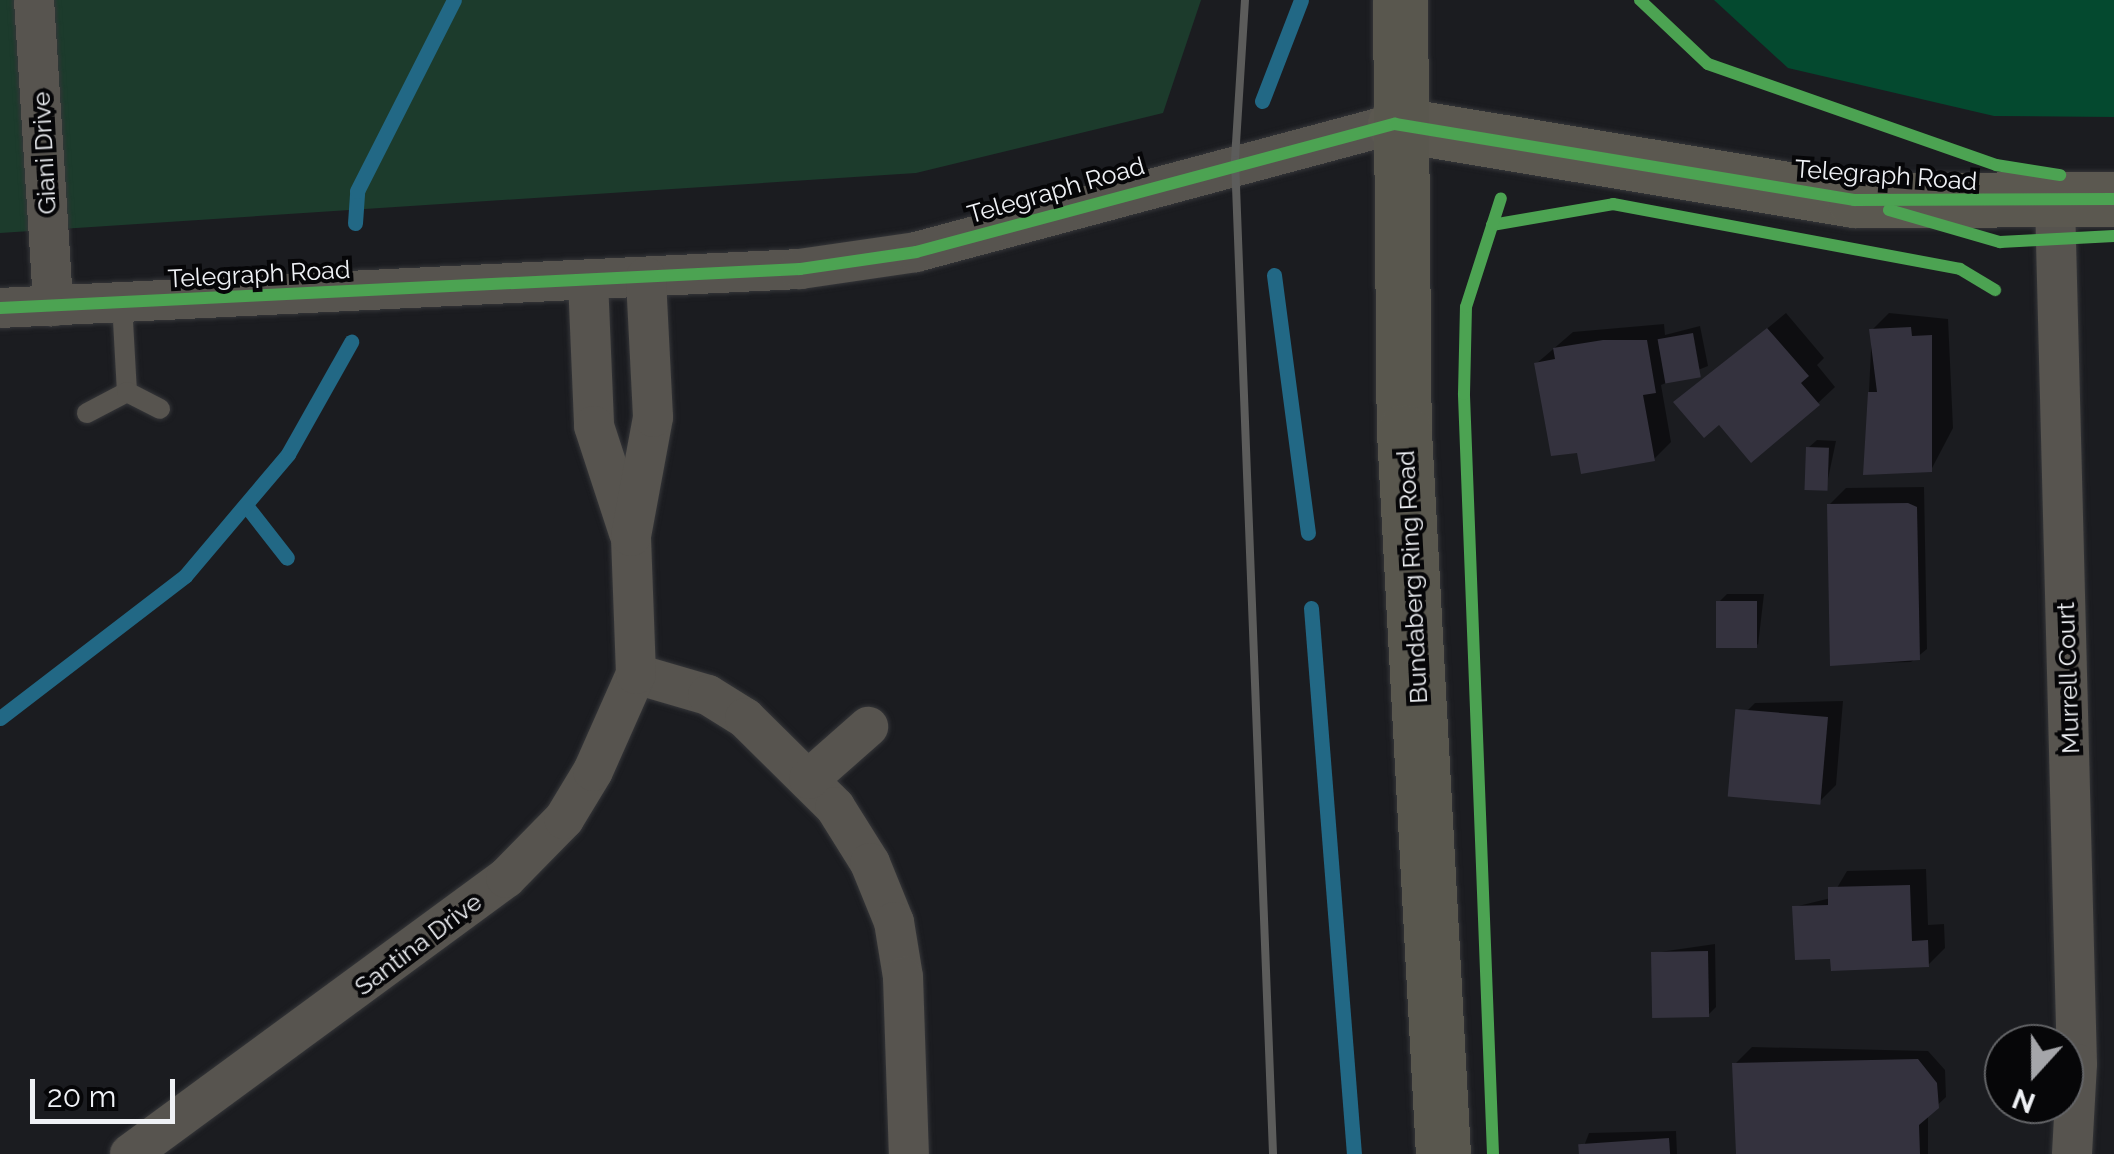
<!DOCTYPE html>
<style>
body{margin:0}
#map{position:relative;width:2114px;height:1154px;overflow:hidden;background:#1b1c20;font-family:Raleway,sans-serif}
div>[style]{position:absolute}
.green>*{inset:0;background:#1c3b2c}
.forest>*{inset:0;background:#04492f}
.shadow>*{inset:0;background:#0007}
.stream>*{height:15px;margin:-7.5px;padding:0 7.5px;transform-origin:7.5px;border-radius:7.5px;background:#226885}
.building>*{inset:0;background:#34323e;transform-origin:0 0}
.roads{filter:drop-shadow(0 0 2px #353639) drop-shadow(0 0 2px #353639)}
.lane>*{height:20px;margin:-10px;padding:0 10px;transform-origin:10px;border-radius:10px;background:#57544f}
.street>*{height:40px;margin:-20px;padding:0 20px;transform-origin:20px;border-radius:20px;background:#57544f}
.secondary>*{height:55px;margin:-27.5px;padding:0 27.5px;transform-origin:27.5px;border-radius:27.5px;background:#5b5850}
.primary>*{height:55px;margin:-27.5px;padding:0 27.5px;transform-origin:27.5px;border-radius:27.5px;background:#59574e}
.rail>*{height:8px;margin:-4px;padding:0 4px;transform-origin:4px;border-radius:4px;background:#5c5c5b}
.cycleway>*{height:12px;margin:-6px;padding:0 6px;transform-origin:6px;border-radius:6px;background:#4ca352}
span{translate:-50% -50%;white-space:nowrap;text-align:center;line-height:1.15;-webkit-text-stroke:8px #060608;paint-order:stroke}
.street-label{font-size:25px;color:#eff1f5}
.north{position:absolute;left:1984px;top:1024px;width:100px;height:100px;box-sizing:border-box;background:#060608;border:2px solid #636467;border-radius:50%;rotate:201deg;font-size:28px;font-weight:700;line-height:40px;text-align:center;color:#eff1f5}
.north::after{content:'';display:block;margin:auto;width:35px;height:45px;background:#a5a6aa;clip-path:polygon(50% 0,100% 100%,50% 72%,0 100%)}
.scale{position:absolute;left:30px;top:1079px;width:145px;height:45px;box-sizing:border-box;border:5px solid #eff1f5;border-top:0;padding-left:12px;font-size:30px;line-height:35px;white-space:nowrap;color:#eff1f5;-webkit-text-stroke:8px #060608;paint-order:stroke}
</style>
<div id="map">
<div class="green">
<div style="clip-path:polygon(0 0,1201px 0,1163px 113px,916px 173px,0 233px)"></div>
</div>
<div class="forest">
<div style="clip-path:polygon(1714px 0,2114px 0,2114px 117px,1994px 116px,1788px 68px)"></div>
</div>
<div class="shadow">
<div style="clip-path:polygon(1786px 313px,1824px 358px,1817px 365px,1835px 387px,1818px 403px,1720px 422px,1677px 402px)"></div>
<div style="clip-path:polygon(1889px 313px,1948px 319px,1953px 428px,1931px 470px,1865px 472px,1872px 330px)"></div>
<div style="clip-path:polygon(1664px 324px,1665px 335px,1700px 326px,1708px 366px,1661px 385px,1671px 442px,1654px 459px,1579px 450px,1537px 363px,1573px 332px)"></div>
<div style="clip-path:polygon(1817px 440px,1836px 441px,1826px 488px,1808px 448px)"></div>
<div style="clip-path:polygon(1924px 487px,1927px 649px,1911px 662px,1832px 664px,1829px 505px,1846px 488px)"></div>
<div style="clip-path:polygon(1727px 594px,1764px 594px,1758px 645px,1719px 602px)"></div>
<div style="clip-path:polygon(1843px 701px,1836px 785px,1819px 802px,1738px 720px,1755px 703px)"></div>
<div style="clip-path:polygon(1926px 869px,1928px 925px,1944px 924px,1945px 948px,1928px 965px,1833px 953px,1794px 907px,1831px 898px,1847px 871px)"></div>
<div style="clip-path:polygon(1715px 944px,1716px 1007px,1708px 1015px,1653px 953px)"></div>
<div style="clip-path:polygon(1752px 1047px,1928px 1051px,1945px 1070px,1946px 1097px,1928px 1114px,1928px 1154px,1739px 1154px,1735px 1064px)"></div>
<div style="clip-path:polygon(1676px 1131px,1677px 1154px,1581px 1154px,1589px 1133px)"></div>
</div>
<div class="stream">
<div style="left:1262px;top:101px;width:108px;rotate:-68.9deg"></div>
<div style="left:355px;top:223px;width:32px;rotate:-86deg"></div>
<div style="left:357px;top:191px;width:214px;rotate:-63.1deg"></div>
<div style="left:1274px;top:275px;width:260px;rotate:82.5deg"></div>
<div style="left:248px;top:508px;width:63px;rotate:52deg"></div>
<div style="left:1311px;top:608px;width:548px;rotate:85.5deg"></div>
<div style="left:0;top:718px;width:233px;rotate:-37.5deg"></div>
<div style="left:185px;top:576px;width:160px;rotate:-49.8deg"></div>
<div style="left:288px;top:454px;width:129px;rotate:-60.6deg"></div>
</div>
<div class="building">
<div style="clip-path:polygon(1911px 327px,1912px 336px,1932px 335px,1932px 472px,1863px 475px,1868px 392px,1877px 392px,1869px 329px)"></div>
<div style="clip-path:polygon(1767px 328px,1809px 376px,1801px 383px,1820px 405px,1751px 463px,1719px 425px,1704px 438px,1673px 402px)"></div>
<div style="left:1693px;top:333px;width:45px;height:36px;rotate:80deg"></div>
<div style="clip-path:polygon(1603px 340px,1647px 340px,1656px 393px,1643px 395px,1655px 461px,1581px 474px,1577px 453px,1551px 456px,1534px 363px,1555px 359px,1553px 348px)"></div>
<div style="left:1806px;top:447px;width:23px;height:43px;rotate:2deg"></div>
<div style="clip-path:polygon(1908px 503px,1917px 507px,1920px 660px,1830px 666px,1827px 504px)"></div>
<div style="left:1716px;top:601px;width:41px;height:47px"></div>
<div style="left:1828px;top:717px;width:88px;height:93px;rotate:95deg"></div>
<div style="clip-path:polygon(1910px 885px,1912px 941px,1928px 940px,1929px 967px,1831px 971px,1830px 959px,1795px 960px,1792px 906px,1828px 905px,1828px 887px)"></div>
<div style="left:1708px;top:951px;width:66px;height:57px;rotate:89deg"></div>
<div style="clip-path:polygon(1918px 1059px,1937px 1083px,1939px 1108px,1919px 1125px,1920px 1154px,1736px 1154px,1732px 1063px)"></div>
<div style="left:1669px;top:1138px;width:16px;height:91px;rotate:86deg"></div>
</div>
<div class="roads">
<div class="lane">
<div style="left:122px;top:303px;width:89px;rotate:86.8deg"></div>
<div style="left:87px;top:413px;width:45px;rotate:-27.7deg"></div>
<div style="left:127px;top:392px;width:37px;rotate:27deg"></div>
</div>
<div class="street">
<div style="left:34px;top:0;width:307px;rotate:86.4deg"></div>
<div style="left:2055px;top:202px;width:862px;rotate:88.54deg"></div>
<div style="left:2077px;top:1064px;width:90px;rotate:93.2deg"></div>
<div style="left:588px;top:280px;width:146px;rotate:87.6deg"></div>
<div style="left:594px;top:426px;width:113px;rotate:71.9deg"></div>
<div style="left:0;top:308px;width:801px;rotate:-2.79deg"></div>
<div style="left:800px;top:269px;width:117px;rotate:-8.3deg"></div>
<div style="left:916px;top:252px;width:496px;rotate:-15deg"></div>
<div style="left:636px;top:674px;width:75px;rotate:16.3deg"></div>
<div style="left:708px;top:695px;width:44px;rotate:31.9deg"></div>
<div style="left:745px;top:718px;width:127px;rotate:44.7deg"></div>
<div style="left:835px;top:807px;width:66px;rotate:58deg"></div>
<div style="left:870px;top:863px;width:64px;rotate:67.9deg"></div>
<div style="left:894px;top:922px;width:56px;rotate:80.7deg"></div>
<div style="left:903px;top:977px;width:177px;rotate:88.1deg"></div>
<div style="left:809px;top:779px;width:79px;rotate:-41.4deg"></div>
<div style="left:130px;top:1154px;width:466px;rotate:-36.3deg"></div>
<div style="left:506px;top:878px;width:83px;rotate:-45.5deg"></div>
<div style="left:564px;top:819px;width:56px;rotate:-58.9deg"></div>
<div style="left:593px;top:771px;width:106px;rotate:-66.1deg"></div>
<div style="left:636px;top:674px;width:138px;rotate:-92.1deg"></div>
<div style="left:631px;top:536px;width:121px;rotate:-79.5deg"></div>
<div style="left:653px;top:417px;width:140px;rotate:-92.9deg"></div>
</div>
<div class="secondary">
<div style="left:1395px;top:124px;width:465px;rotate:9.4deg"></div>
<div style="left:1854px;top:200px;width:260px;rotate:-0.2deg"></div>
</div>
<div class="primary">
<div style="left:1400px;top:0;width:432px;rotate:89.5deg"></div>
<div style="left:1404px;top:432px;width:723px;rotate:86.91deg"></div>
</div>
</div>
<div class="rail">
<div style="left:1245px;top:0;width:160px;rotate:93.6deg"></div>
<div style="left:1235px;top:160px;width:995px;rotate:87.81deg"></div>
</div>
<div class="cycleway">
<div style="left:1640px;top:0;width:93px;rotate:43.3deg"></div>
<div style="left:1708px;top:64px;width:305px;rotate:19.3deg"></div>
<div style="left:1996px;top:165px;width:65px;rotate:8.9deg"></div>
<div style="left:1889px;top:210px;width:116px;rotate:16.1deg"></div>
<div style="left:2000px;top:242px;width:114px;rotate:-3deg"></div>
<div style="left:1492px;top:225px;width:123px;rotate:-9.8deg"></div>
<div style="left:1613px;top:204px;width:353px;rotate:10.6deg"></div>
<div style="left:1960px;top:269px;width:41px;rotate:31deg"></div>
<div style="left:0;top:308px;width:801px;rotate:-2.79deg"></div>
<div style="left:800px;top:269px;width:117px;rotate:-8.3deg"></div>
<div style="left:916px;top:252px;width:496px;rotate:-15deg"></div>
<div style="left:1395px;top:124px;width:465px;rotate:9.4deg"></div>
<div style="left:1854px;top:200px;width:260px;rotate:-0.2deg"></div>
<div style="left:1493px;top:1154px;width:761px;rotate:-92.19deg"></div>
<div style="left:1464px;top:394px;width:87px;rotate:-88.7deg"></div>
<div style="left:1466px;top:307px;width:114px;rotate:-72.2deg"></div>
</div>
<div class="street-label">
<span style="left:44px;top:153px;rotate:-93deg">Giani Drive</span>
<span style="left:1886px;top:175px;rotate:4deg">Telegraph Road</span>
<span style="left:1056px;top:190px;rotate:-16deg">Telegraph Road</span>
<span style="left:259px;top:274px;rotate:-3deg">Telegraph Road</span>
<span style="left:1412px;top:577px;rotate:-93deg">Bundaberg Ring Road</span>
<span style="left:2068px;top:678px;rotate:-92deg">Murrell Court</span>
<span style="left:418px;top:944px;rotate:-37deg">Santina Drive</span>
</div>
<div class="north">N</div>
<div class="scale">20 m</div>
</div>
